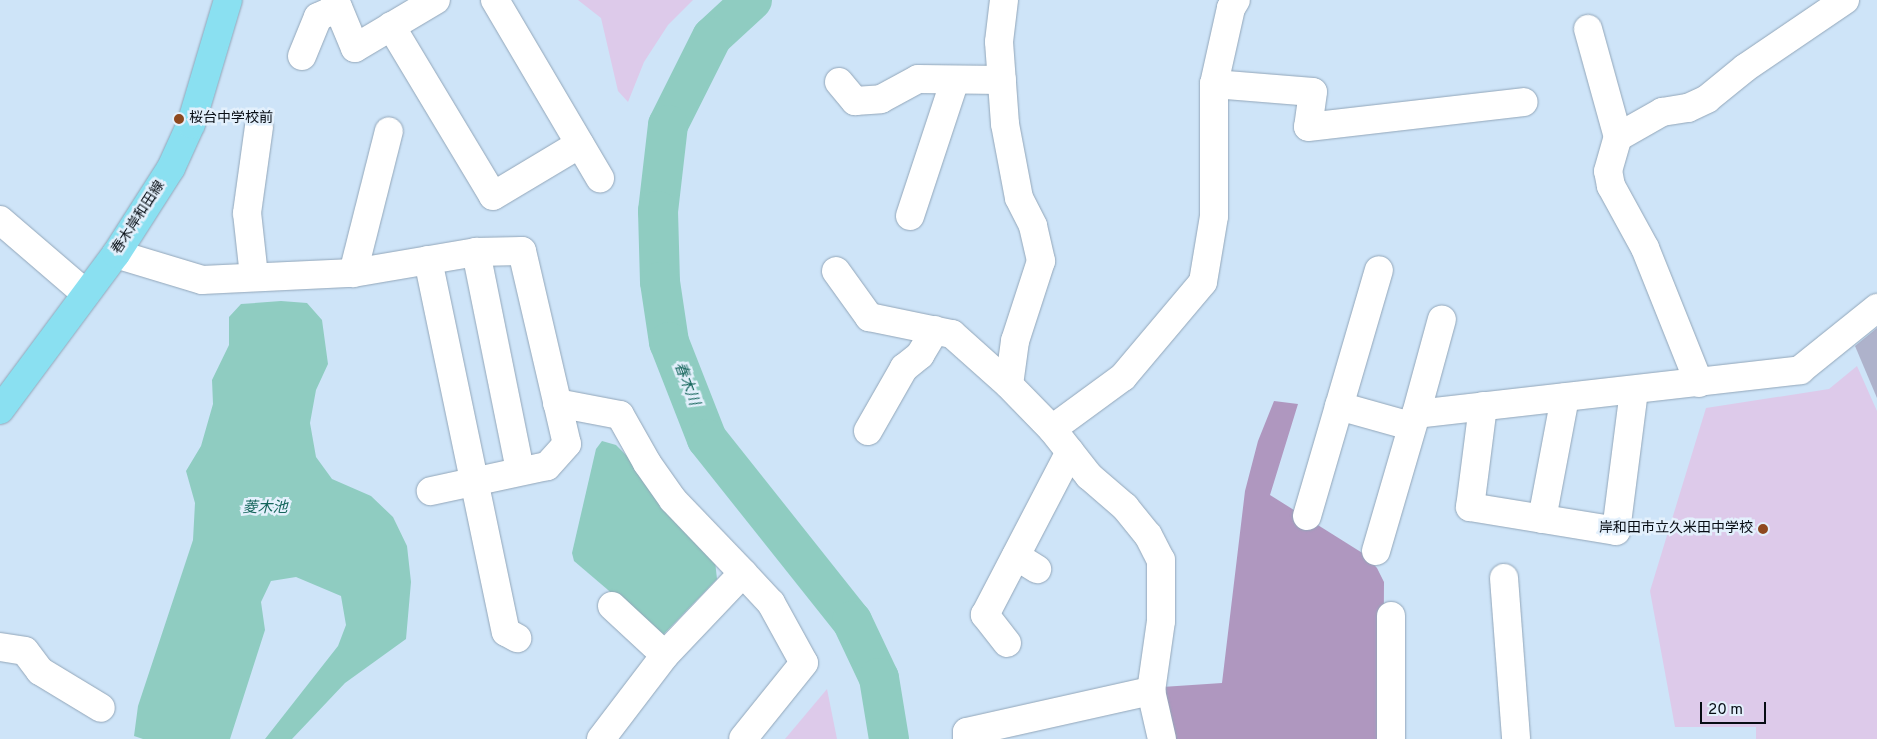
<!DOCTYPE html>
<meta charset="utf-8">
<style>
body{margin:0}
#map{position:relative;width:1877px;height:739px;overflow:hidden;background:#cee4f8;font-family:Overpass,"Noto Sans JP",sans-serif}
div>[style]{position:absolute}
.green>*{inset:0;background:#ddcaea}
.forest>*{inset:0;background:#af97bf}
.water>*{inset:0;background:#8fccc1}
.river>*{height:40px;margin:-20px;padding:0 20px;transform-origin:20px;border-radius:20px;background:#8fccc1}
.building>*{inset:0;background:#aeb2cb}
.roads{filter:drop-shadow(0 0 1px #92a6b9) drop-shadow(0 0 1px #92a6b9)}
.minor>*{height:28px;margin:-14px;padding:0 14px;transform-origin:14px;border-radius:14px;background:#fff}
.major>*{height:28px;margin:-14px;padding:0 14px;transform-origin:14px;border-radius:14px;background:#8ae0f1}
.dots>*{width:14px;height:14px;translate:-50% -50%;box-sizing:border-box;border:2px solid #e3f0fc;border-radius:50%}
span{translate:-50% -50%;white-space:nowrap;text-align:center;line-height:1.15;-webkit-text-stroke:5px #e3f0fc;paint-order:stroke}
.poi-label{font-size:14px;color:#070d14}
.left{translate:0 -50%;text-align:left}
.right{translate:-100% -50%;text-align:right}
.street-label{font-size:14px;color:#070d14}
.water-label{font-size:15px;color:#15655b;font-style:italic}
.scale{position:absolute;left:1700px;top:702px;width:66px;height:22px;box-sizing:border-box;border:2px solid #070d14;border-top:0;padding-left:6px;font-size:15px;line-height:18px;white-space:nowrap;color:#070d14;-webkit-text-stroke:4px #e3f0fc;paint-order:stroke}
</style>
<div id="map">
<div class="green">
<div style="clip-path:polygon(578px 0,693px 0,668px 25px,644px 62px,628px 102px,618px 91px,601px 18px)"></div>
<div style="clip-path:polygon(1857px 366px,1877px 411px,1877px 739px,1756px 739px,1756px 727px,1675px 727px,1650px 591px,1706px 408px,1829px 389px)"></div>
<div style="clip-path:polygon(827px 689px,837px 739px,785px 739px)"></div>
</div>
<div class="forest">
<div style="clip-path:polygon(1274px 401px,1298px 404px,1270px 495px,1364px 554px,1377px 568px,1384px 582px,1383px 739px,1174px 739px,1162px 687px,1222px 683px,1245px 491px,1258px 441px)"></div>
</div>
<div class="water">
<div style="clip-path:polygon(281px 301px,307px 303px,322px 320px,328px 364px,316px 390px,310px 423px,316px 457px,332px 479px,371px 496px,393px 517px,407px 546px,411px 582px,406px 639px,345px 683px,292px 739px,265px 739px,338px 646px,346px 625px,341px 596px,296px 577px,271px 581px,261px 602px,265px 630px,230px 739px,143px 739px,134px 736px,138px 706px,193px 540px,195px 503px,186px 471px,201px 446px,213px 404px,212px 380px,229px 345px,229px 317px,241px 304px)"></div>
<div style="clip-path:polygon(602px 441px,616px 445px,630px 459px,715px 561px,717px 579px,662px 636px,574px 561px,572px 553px,596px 449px)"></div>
</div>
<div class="river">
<div style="left:752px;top:0;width:54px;rotate:137.2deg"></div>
<div style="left:712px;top:37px;width:98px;rotate:116.6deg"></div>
<div style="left:668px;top:125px;width:87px;rotate:96.6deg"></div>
<div style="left:658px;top:211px;width:71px;rotate:88.4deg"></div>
<div style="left:660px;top:282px;width:61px;rotate:81.5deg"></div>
<div style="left:669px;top:342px;width:104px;rotate:68.6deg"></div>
<div style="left:707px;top:439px;width:233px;rotate:51.5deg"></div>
<div style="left:852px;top:621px;width:63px;rotate:64.7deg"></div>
<div style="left:879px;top:678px;width:62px;rotate:80.7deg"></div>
</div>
<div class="building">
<div style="clip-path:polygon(1877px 328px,1877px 398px,1855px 346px)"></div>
</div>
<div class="roads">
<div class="minor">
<div style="left:335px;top:0;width:52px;rotate:67.4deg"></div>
<div style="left:355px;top:48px;width:94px;rotate:-30.7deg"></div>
<div style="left:495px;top:0;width:207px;rotate:59.5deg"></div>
<div style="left:1004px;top:0;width:42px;rotate:96.8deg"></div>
<div style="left:999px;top:42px;width:82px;rotate:85.8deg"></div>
<div style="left:1005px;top:124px;width:75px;rotate:79.3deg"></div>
<div style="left:1019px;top:198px;width:31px;rotate:63deg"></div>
<div style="left:1033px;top:226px;width:36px;rotate:77deg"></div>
<div style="left:1041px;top:261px;width:84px;rotate:108deg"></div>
<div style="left:1015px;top:341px;width:44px;rotate:97.8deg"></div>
<div style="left:1009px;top:385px;width:62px;rotate:45.7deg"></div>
<div style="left:1052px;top:429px;width:60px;rotate:51.8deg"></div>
<div style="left:1089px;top:476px;width:48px;rotate:40.7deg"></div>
<div style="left:1125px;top:507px;width:36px;rotate:51deg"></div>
<div style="left:1148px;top:535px;width:28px;rotate:63deg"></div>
<div style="left:1161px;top:560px;width:61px;rotate:90deg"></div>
<div style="left:1161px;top:621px;width:71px;rotate:98.1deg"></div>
<div style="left:1151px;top:691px;width:49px;rotate:77.1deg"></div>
<div style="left:391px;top:26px;width:198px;rotate:59deg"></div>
<div style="left:493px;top:196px;width:101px;rotate:-30.9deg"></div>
<div style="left:1588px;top:29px;width:112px;rotate:74.5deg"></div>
<div style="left:302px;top:56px;width:42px;rotate:-67.7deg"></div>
<div style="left:318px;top:17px;width:22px;rotate:-24deg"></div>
<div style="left:839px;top:82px;width:25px;rotate:50deg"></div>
<div style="left:855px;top:101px;width:26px;rotate:-4deg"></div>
<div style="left:881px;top:99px;width:42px;rotate:-28.4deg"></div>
<div style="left:918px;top:79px;width:84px;rotate:0.7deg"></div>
<div style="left:1214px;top:84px;width:99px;rotate:4.6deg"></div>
<div style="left:1313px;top:92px;width:35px;rotate:98deg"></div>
<div style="left:1308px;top:127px;width:217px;rotate:-6.6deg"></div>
<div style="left:910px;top:216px;width:143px;rotate:-71.7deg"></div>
<div style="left:0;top:220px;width:113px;rotate:40.7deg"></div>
<div style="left:476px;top:252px;width:223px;rotate:78.6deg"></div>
<div style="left:116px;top:254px;width:90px;rotate:16.8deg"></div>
<div style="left:202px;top:280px;width:151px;rotate:-2.7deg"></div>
<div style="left:353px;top:273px;width:125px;rotate:-9.7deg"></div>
<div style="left:476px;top:252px;width:46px;rotate:-1.2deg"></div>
<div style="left:522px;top:251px;width:198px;rotate:76.9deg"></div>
<div style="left:567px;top:444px;width:30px;rotate:132deg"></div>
<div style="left:547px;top:466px;width:119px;rotate:167.8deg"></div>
<div style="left:428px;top:260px;width:380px;rotate:78.2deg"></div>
<div style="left:506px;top:632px;width:13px;rotate:29deg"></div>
<div style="left:836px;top:271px;width:57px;rotate:54.3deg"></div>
<div style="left:869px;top:317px;width:85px;rotate:11.6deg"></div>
<div style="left:952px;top:334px;width:76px;rotate:41.8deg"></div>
<div style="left:353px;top:273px;width:146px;rotate:-75.8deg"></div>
<div style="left:254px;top:276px;width:63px;rotate:-96.3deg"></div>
<div style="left:247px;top:213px;width:87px;rotate:-82.1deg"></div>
<div style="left:1699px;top:383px;width:145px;rotate:-111.8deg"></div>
<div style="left:1645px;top:248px;width:71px;rotate:-118.7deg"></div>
<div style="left:1611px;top:186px;width:15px;rotate:-101deg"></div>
<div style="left:1608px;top:171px;width:35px;rotate:-74deg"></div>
<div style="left:1618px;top:137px;width:51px;rotate:-29.6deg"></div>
<div style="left:1662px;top:112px;width:26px;rotate:-9deg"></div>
<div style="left:1688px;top:108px;width:21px;rotate:-25deg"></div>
<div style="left:1707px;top:99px;width:49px;rotate:-39.2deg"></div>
<div style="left:1745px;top:68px;width:121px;rotate:-34.2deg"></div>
<div style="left:557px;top:403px;width:64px;rotate:10.8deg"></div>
<div style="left:620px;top:415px;width:55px;rotate:60.6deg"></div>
<div style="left:647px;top:463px;width:45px;rotate:54.9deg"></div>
<div style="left:673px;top:500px;width:101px;rotate:46.2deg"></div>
<div style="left:1339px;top:406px;width:74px;rotate:15.7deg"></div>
<div style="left:1483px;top:406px;width:102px;rotate:97.3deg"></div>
<div style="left:1470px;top:507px;width:148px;rotate:9.3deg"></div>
<div style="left:1616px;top:531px;width:142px;rotate:-82.7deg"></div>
<div style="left:1416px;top:414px;width:98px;rotate:-74.7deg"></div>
<div style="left:1052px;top:429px;width:88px;rotate:-36.2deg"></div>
<div style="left:1123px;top:377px;width:124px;rotate:-49.9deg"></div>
<div style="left:1203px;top:282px;width:67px;rotate:-80.5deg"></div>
<div style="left:1214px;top:216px;width:132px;rotate:-90deg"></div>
<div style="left:1214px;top:84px;width:78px;rotate:-77.4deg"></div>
<div style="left:1231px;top:8px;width:9px;rotate:-58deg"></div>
<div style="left:868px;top:431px;width:73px;rotate:-60.3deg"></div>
<div style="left:904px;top:368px;width:21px;rotate:-39deg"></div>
<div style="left:920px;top:355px;width:29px;rotate:-59deg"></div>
<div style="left:1307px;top:516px;width:256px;rotate:-73.7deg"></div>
<div style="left:1542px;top:519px;width:124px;rotate:-79.3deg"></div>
<div style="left:1376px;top:551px;width:143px;rotate:-73.7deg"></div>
<div style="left:1416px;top:414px;width:387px;rotate:-6.5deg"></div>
<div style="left:1800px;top:370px;width:99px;rotate:-38.8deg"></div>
<div style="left:1016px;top:556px;width:25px;rotate:32deg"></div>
<div style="left:1504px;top:578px;width:161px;rotate:85.7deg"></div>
<div style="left:612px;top:606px;width:72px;rotate:42.8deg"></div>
<div style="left:1391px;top:616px;width:123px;rotate:90deg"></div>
<div style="left:1007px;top:643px;width:36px;rotate:-128deg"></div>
<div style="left:985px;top:615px;width:184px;rotate:-62.5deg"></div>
<div style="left:0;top:647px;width:25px;rotate:9deg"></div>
<div style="left:25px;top:651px;width:25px;rotate:53deg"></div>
<div style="left:40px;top:671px;width:71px;rotate:31.2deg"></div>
<div style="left:601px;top:739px;width:106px;rotate:-52.7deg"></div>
<div style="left:665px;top:655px;width:113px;rotate:-46.4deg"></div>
<div style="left:743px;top:573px;width:41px;rotate:47deg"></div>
<div style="left:771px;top:603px;width:68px;rotate:61.2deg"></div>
<div style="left:804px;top:663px;width:97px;rotate:128.8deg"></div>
<div style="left:967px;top:739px;width:7px;rotate:-90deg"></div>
<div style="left:967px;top:732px;width:189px;rotate:-12.6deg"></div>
</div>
<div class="major">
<div style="left:0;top:410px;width:194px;rotate:-53.4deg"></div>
<div style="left:116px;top:254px;width:102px;rotate:-57.4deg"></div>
<div style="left:171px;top:168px;width:48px;rotate:-65.6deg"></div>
<div style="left:191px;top:124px;width:129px;rotate:-73.4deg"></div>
</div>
</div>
<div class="dots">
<div style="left:179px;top:119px;background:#8e491f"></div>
<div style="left:1763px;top:529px;background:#8e491f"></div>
</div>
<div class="poi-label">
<span class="left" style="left:189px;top:119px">桜台中学校前</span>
<span class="right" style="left:1753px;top:529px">岸和田市立久米田中学校</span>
</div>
<div class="street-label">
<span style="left:139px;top:218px;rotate:-57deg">春木岸和田線</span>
</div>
<div class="water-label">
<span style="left:686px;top:384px;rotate:69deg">春木川</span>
<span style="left:265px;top:509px">菱木池</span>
</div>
<div class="scale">20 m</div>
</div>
